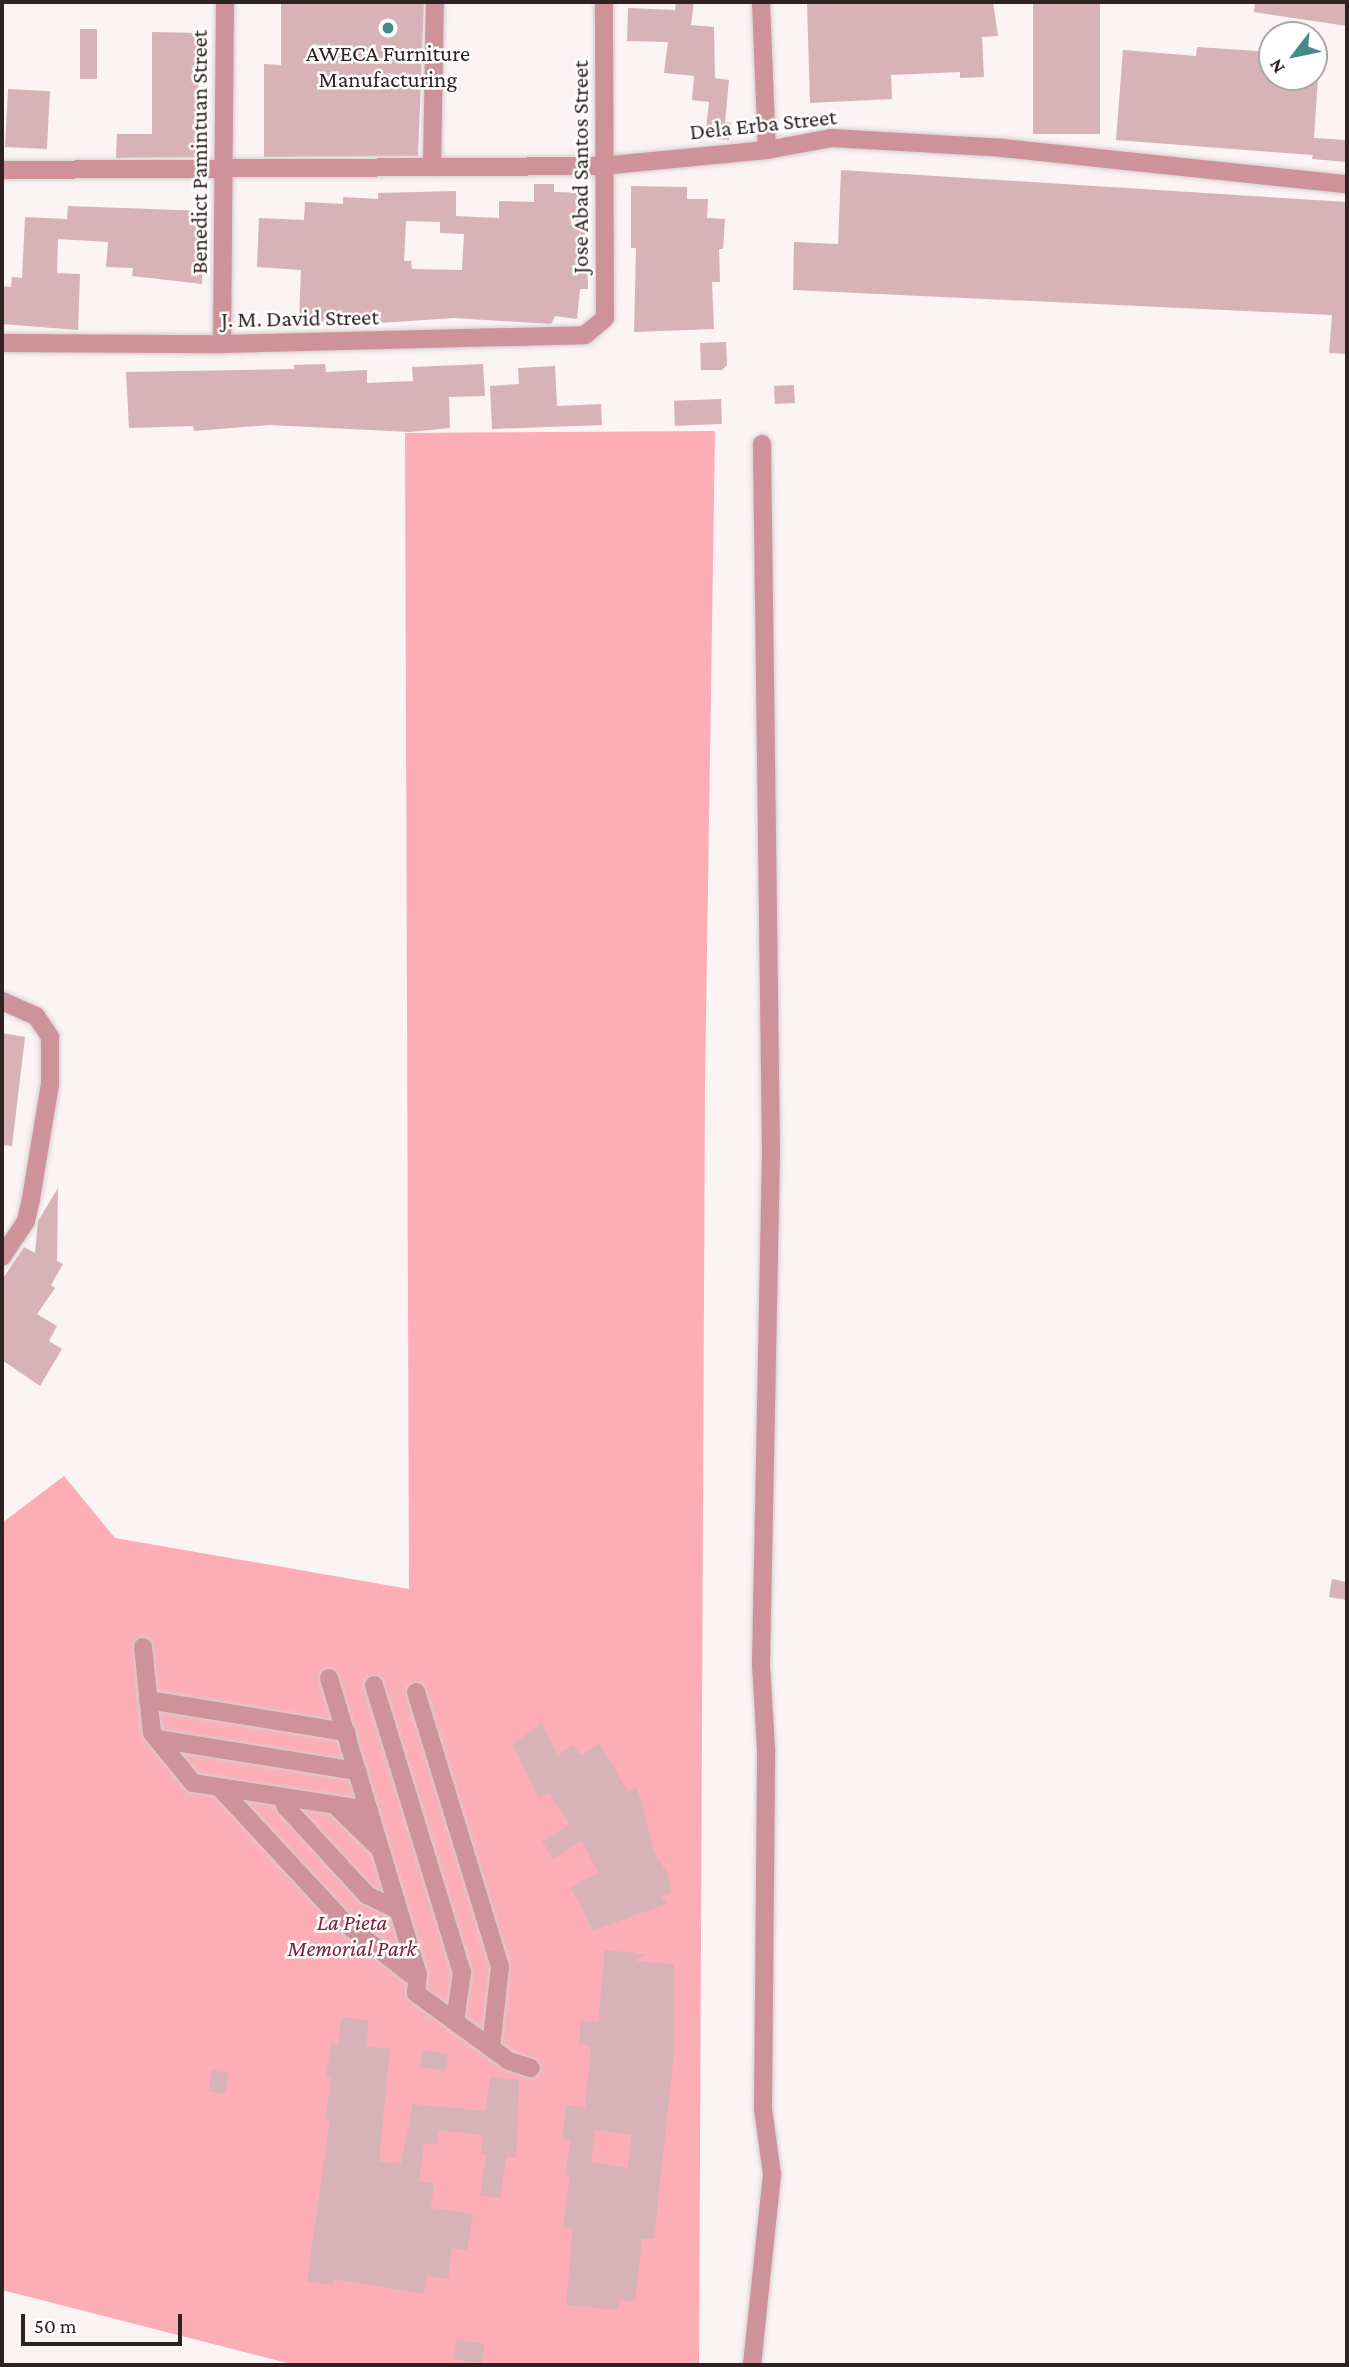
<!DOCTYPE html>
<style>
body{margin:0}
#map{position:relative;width:1349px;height:2367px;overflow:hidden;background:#fbf3f4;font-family:"Crimson Pro",serif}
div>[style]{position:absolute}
.green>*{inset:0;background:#fdadb6}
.building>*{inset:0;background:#d7b2b6;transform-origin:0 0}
.roads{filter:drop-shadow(0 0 2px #d6cdce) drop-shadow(0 0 2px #d6cdce)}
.minor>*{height:18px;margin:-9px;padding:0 9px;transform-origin:9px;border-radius:9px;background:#ce9299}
.dots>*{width:19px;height:19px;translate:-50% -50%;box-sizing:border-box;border:4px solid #fff;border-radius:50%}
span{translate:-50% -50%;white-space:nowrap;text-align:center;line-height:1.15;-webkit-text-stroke:5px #fff;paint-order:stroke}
.poi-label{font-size:23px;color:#302223}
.street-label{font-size:23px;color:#302223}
.park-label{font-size:23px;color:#812036;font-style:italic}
.frame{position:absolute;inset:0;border:4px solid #302223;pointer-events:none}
.north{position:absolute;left:1258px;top:21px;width:70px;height:70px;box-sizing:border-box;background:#fff;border:2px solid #aca7a7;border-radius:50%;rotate:238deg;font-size:19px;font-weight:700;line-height:28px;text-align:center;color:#302223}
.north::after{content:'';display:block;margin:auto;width:24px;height:32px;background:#448b89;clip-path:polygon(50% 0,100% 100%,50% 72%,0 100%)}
.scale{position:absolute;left:21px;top:2314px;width:161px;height:32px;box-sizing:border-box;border:4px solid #302223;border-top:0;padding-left:9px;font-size:21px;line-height:24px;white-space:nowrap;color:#302223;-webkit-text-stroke:5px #fff;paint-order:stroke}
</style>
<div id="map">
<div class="green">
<div style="clip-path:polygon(715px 431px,705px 1082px,699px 2365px,295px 2365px,2px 2290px,2px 1523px,64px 1476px,115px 1538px,409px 1589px,405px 433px)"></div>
</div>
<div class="building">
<div style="clip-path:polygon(281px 2px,424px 2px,418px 156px,264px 157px,264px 64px,281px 65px)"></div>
<div style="clip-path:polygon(676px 2px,694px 2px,691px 25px,714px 27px,715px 78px,729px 80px,725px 122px,731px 123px,729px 140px,705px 138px,709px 102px,692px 100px,694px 76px,664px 73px,668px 42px,627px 41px,628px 8px,675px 10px)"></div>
<div style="clip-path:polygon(807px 2px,993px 2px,998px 36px,982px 37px,984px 77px,960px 78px,960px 72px,891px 75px,892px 99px,810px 103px)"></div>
<div style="left:1033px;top:2px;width:67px;height:132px"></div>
<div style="clip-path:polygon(1255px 2px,1347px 2px,1347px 26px,1254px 12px)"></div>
<div style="left:80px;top:29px;width:17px;height:50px"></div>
<div style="clip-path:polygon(152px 32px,198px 33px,199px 157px,116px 158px,117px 134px,152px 134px)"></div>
<div style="clip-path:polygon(1197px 47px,1272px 52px,1272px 77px,1318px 77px,1314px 138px,1347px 140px,1347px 162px,1312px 159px,1313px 155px,1116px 140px,1123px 50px,1196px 56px)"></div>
<div style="left:8px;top:89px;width:42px;height:58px;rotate:3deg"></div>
<div style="clip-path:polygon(841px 170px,1347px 202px,1347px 354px,1329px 353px,1332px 315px,793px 290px,794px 242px,838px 244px)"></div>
<div style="clip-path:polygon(evenodd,534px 184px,554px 184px,554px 192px,585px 193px,588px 289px,580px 289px,577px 319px,555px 316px,551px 324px,454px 318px,365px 324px,299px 320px,301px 270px,257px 267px,259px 218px,304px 220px,305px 202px,343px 204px,343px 197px,378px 199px,378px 193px,456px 191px,456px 216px,499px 218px,499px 201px,534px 202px,534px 184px,406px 221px,440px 222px,440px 233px,464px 234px,462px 270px,412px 269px,411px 261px,404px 261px,406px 221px)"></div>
<div style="clip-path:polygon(631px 186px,687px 187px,687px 199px,708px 199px,707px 218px,725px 219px,723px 249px,719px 249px,720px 282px,712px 282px,714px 329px,634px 332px,636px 248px,631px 248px)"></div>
<div style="clip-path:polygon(68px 206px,205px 211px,202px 284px,132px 276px,133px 268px,106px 267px,108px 242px,58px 239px,57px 273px,80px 274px,78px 330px,2px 324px,2px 286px,11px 287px,12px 277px,22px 278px,25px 217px,67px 219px)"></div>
<div style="clip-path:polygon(726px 342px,727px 365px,722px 370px,701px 370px,700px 343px)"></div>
<div style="clip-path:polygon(325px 364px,326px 372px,367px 370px,367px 383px,413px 381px,412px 367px,483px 364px,485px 396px,449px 397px,450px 428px,410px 432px,269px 425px,194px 431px,193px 426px,129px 428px,126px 372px,294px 369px,294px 365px)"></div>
<div style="clip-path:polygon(555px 366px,557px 406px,601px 404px,602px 425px,492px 429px,490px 386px,519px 384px,518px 368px)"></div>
<div style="left:794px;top:385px;width:18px;height:20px;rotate:87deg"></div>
<div style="left:721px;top:399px;width:25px;height:47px;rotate:88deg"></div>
<div style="clip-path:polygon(2px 1033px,25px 1037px,12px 1146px,2px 1145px)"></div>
<div style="clip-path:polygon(58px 1188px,57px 1261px,63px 1264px,51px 1285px,55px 1288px,37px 1314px,57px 1326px,49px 1341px,62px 1349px,40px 1386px,2px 1360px,2px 1280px,24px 1247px,35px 1253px,38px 1221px)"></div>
<div style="clip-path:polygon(1332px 1579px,1347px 1582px,1347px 1600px,1329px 1597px)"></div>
<div style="clip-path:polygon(542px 1723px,558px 1755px,573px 1745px,581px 1755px,600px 1744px,628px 1792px,637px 1787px,655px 1854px,668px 1874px,671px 1893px,661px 1896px,667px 1904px,593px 1930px,571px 1888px,598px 1872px,582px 1841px,553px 1859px,542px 1841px,570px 1824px,549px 1793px,538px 1798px,513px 1744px)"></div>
<div style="clip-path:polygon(evenodd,605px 1950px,645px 1954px,635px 1961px,674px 1964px,674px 2053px,654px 2239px,642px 2239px,635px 2302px,620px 2300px,619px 2310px,566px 2305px,573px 2229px,563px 2228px,570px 2175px,565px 2175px,570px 2141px,563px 2140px,564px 2124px,566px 2105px,585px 2108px,591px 2045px,579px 2044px,581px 2020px,598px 2022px,605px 1950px,595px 2130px,631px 2135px,628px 2168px,591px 2162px,595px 2130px)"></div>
<div style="clip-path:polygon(342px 2017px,369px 2020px,366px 2046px,390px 2049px,379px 2161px,401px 2164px,413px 2104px,485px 2111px,490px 2077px,519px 2080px,516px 2158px,506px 2157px,500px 2198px,480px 2195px,486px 2155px,481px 2154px,483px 2135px,439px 2130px,437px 2145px,424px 2143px,419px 2181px,434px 2183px,431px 2208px,473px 2214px,467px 2250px,452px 2248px,448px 2279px,427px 2276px,424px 2294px,334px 2279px,333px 2285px,307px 2281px,330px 2119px,325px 2118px,331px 2078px,326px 2077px,331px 2044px,338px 2046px)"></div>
<div style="left:423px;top:2049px;width:26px;height:18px;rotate:11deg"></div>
<div style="left:212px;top:2070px;width:17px;height:21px;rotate:10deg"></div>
<div style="left:457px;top:2339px;width:28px;height:20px;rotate:10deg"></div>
</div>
<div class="roads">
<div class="minor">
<div style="left:761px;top:2px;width:148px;rotate:87.7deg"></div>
<div style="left:432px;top:167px;width:165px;rotate:-89deg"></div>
<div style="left:2px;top:170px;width:599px;rotate:-0.38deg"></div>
<div style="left:601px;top:166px;width:167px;rotate:-5.5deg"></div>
<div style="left:767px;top:150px;width:65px;rotate:-10.6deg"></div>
<div style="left:831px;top:138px;width:171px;rotate:3.3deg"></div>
<div style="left:1002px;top:148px;width:347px;rotate:6deg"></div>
<div style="left:2px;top:343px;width:220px;rotate:0.3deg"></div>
<div style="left:222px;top:344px;width:363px;rotate:-1.4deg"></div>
<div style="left:585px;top:335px;width:26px;rotate:-40deg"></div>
<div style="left:605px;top:318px;width:316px;rotate:-90.2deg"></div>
<div style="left:222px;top:344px;width:342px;rotate:-89.5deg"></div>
<div style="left:2px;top:1001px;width:37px;rotate:24deg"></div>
<div style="left:36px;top:1016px;width:25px;rotate:56deg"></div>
<div style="left:50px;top:1037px;width:47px;rotate:90deg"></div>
<div style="left:50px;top:1084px;width:117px;rotate:99.4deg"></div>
<div style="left:31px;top:1199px;width:23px;rotate:103deg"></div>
<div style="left:26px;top:1221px;width:43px;rotate:123.7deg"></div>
<div style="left:143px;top:1647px;width:86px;rotate:84deg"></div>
<div style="left:152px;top:1733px;width:65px;rotate:50.6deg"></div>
<div style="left:193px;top:1783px;width:178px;rotate:8.7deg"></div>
<div style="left:329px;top:1678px;width:309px;rotate:73.3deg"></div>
<div style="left:418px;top:1974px;width:19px;rotate:96deg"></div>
<div style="left:416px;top:1993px;width:115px;rotate:36.2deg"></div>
<div style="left:509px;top:2061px;width:23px;rotate:18deg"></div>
<div style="left:374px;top:1685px;width:300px;rotate:73deg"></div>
<div style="left:462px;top:1972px;width:49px;rotate:98.1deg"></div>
<div style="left:416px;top:1692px;width:288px;rotate:73deg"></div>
<div style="left:500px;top:1967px;width:81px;rotate:96.4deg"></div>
<div style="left:148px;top:1700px;width:201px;rotate:9.2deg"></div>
<div style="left:157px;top:1739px;width:203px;rotate:9.1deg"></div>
<div style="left:219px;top:1787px;width:187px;rotate:47.2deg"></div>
<div style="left:346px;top:1924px;width:90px;rotate:37.8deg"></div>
<div style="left:282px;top:1797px;width:11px;rotate:68deg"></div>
<div style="left:286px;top:1807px;width:120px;rotate:47.4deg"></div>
<div style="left:367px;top:1895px;width:34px;rotate:26deg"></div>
<div style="left:335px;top:1805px;width:59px;rotate:44.3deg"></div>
<div style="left:752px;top:2365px;width:192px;rotate:-84deg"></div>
<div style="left:772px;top:2174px;width:66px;rotate:-97.9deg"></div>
<div style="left:763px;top:2109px;width:360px;rotate:-89.5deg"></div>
<div style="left:766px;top:1749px;width:85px;rotate:-93.4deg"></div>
<div style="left:761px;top:1664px;width:513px;rotate:-88.88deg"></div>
<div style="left:771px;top:1151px;width:707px;rotate:-90.73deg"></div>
</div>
</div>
<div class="dots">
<div style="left:388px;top:28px;background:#448b89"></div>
</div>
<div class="poi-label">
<span style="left:388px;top:66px">AWECA Furniture<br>Manufacturing</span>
</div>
<div class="street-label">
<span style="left:763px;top:124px;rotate:-6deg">Dela Erba Street</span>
<span style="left:199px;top:152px;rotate:-90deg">Benedict Pamintuan Street</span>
<span style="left:580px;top:167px;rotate:-90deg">Jose Abad Santos Street</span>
<span style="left:300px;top:318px;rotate:-1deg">J. M. David Street</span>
</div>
<div class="park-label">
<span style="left:352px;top:1935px">La Pieta<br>Memorial Park</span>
</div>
<div class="frame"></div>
<div class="north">N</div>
<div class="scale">50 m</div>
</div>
